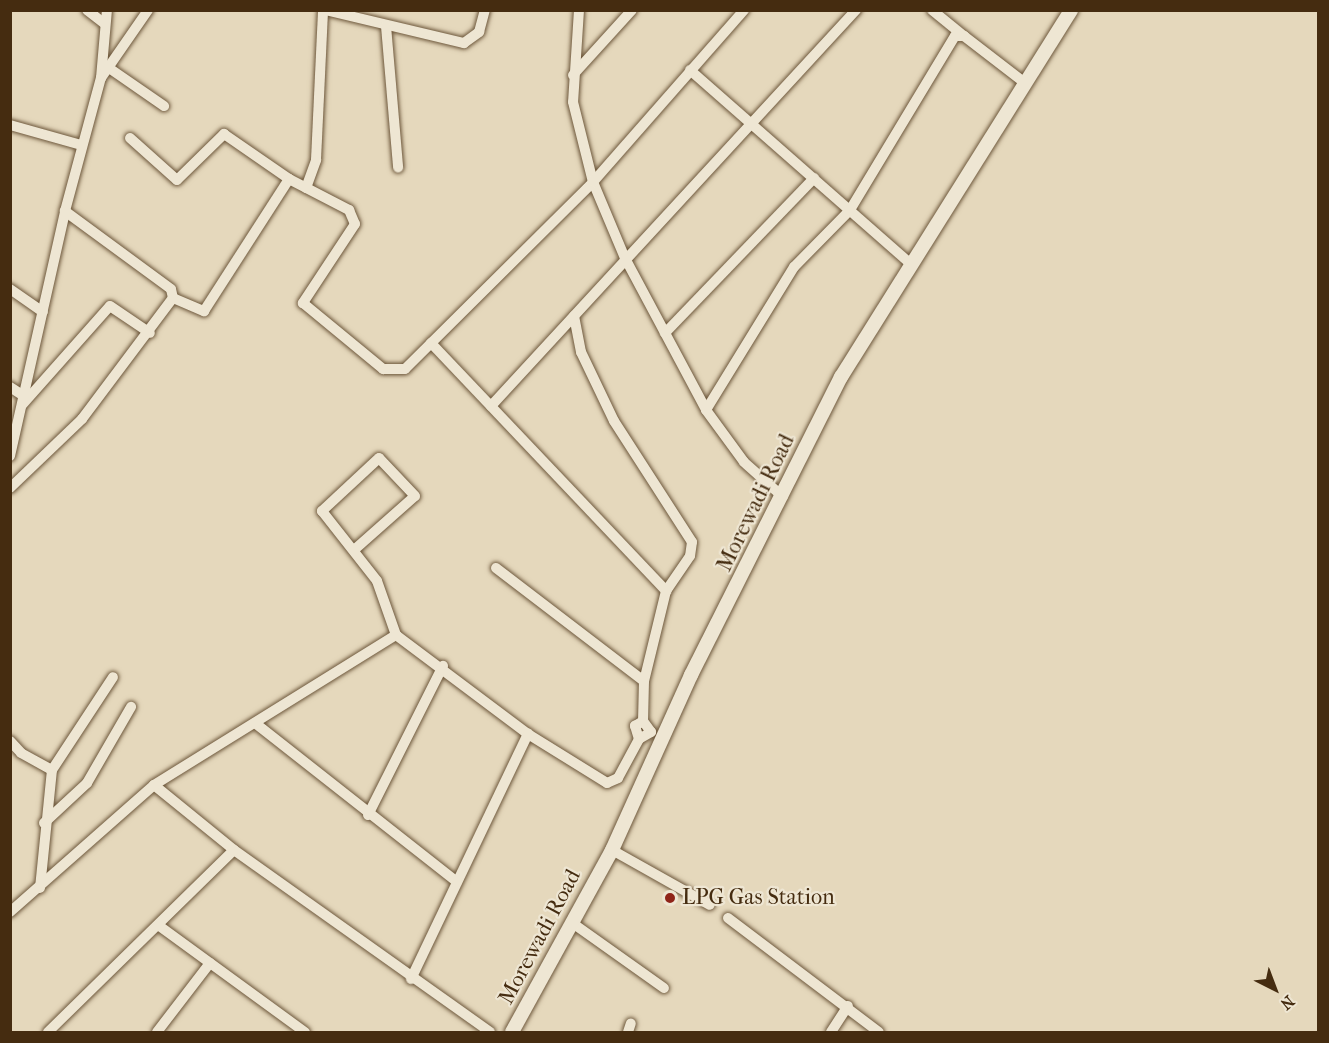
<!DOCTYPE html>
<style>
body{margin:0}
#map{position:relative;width:1329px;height:1043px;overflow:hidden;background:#e5d8bc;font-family:"IM FELL French Canon",serif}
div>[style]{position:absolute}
.roads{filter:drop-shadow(0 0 2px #6d573b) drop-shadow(0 0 2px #6d573b)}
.minor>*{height:10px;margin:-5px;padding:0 5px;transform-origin:5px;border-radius:5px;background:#eee6d3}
.secondary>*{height:14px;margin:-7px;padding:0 7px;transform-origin:7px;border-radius:7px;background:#eee6d3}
.dots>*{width:16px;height:16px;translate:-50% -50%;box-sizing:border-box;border:3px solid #eee6d3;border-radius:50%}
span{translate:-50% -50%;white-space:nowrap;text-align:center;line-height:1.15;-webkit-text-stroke:4.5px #eee6d3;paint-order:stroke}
.street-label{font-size:22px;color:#452c10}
.poi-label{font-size:22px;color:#452c10}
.left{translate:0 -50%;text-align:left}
.frame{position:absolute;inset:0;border:12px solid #452c10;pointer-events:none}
.north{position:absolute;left:1245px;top:959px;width:60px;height:60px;-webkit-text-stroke:4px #eee6d3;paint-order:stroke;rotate:138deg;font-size:16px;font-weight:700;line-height:24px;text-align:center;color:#452c10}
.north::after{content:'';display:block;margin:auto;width:21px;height:27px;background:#452c10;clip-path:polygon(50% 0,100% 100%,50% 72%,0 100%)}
</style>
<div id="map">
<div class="roads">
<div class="minor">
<div style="left:87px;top:10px;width:23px;rotate:38deg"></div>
<div style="left:325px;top:10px;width:143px;rotate:13.4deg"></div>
<div style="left:464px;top:43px;width:19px;rotate:-36deg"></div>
<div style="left:479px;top:32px;width:23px;rotate:-75deg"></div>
<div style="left:579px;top:10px;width:92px;rotate:93.7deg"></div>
<div style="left:573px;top:102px;width:82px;rotate:76deg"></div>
<div style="left:593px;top:182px;width:82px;rotate:67.2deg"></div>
<div style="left:625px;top:258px;width:172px;rotate:61.9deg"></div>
<div style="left:706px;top:410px;width:64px;rotate:53.8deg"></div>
<div style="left:744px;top:462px;width:52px;rotate:41.9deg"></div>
<div style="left:932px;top:10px;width:41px;rotate:39.1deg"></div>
<div style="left:386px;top:26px;width:142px;rotate:85.1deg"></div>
<div style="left:109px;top:68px;width:67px;rotate:34.6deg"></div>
<div style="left:690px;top:70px;width:295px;rotate:41.3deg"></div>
<div style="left:573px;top:75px;width:88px;rotate:-47.8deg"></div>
<div style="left:101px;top:78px;width:68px;rotate:-85deg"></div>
<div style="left:10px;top:125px;width:74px;rotate:15.7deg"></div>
<div style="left:130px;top:138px;width:63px;rotate:41.8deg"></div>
<div style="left:177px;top:180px;width:66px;rotate:-44.4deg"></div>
<div style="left:224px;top:134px;width:79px;rotate:34.7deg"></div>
<div style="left:289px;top:179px;width:68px;rotate:27.3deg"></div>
<div style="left:349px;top:210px;width:15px;rotate:67deg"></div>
<div style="left:355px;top:224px;width:95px;rotate:123.4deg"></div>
<div style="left:303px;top:303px;width:104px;rotate:39.5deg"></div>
<div style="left:383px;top:369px;width:22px"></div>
<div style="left:405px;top:369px;width:265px;rotate:-44.8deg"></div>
<div style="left:593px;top:182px;width:229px;rotate:-48.7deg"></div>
<div style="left:306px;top:188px;width:30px;rotate:-70deg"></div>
<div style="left:316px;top:160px;width:150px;rotate:-87.3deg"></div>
<div style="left:10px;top:289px;width:40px;rotate:34.9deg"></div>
<div style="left:173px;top:298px;width:34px;rotate:23deg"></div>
<div style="left:204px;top:311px;width:157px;rotate:-57.2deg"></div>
<div style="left:574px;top:316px;width:37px;rotate:79deg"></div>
<div style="left:581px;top:352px;width:76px;rotate:64.4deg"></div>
<div style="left:614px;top:421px;width:144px;rotate:57.2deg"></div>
<div style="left:692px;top:542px;width:14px;rotate:98deg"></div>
<div style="left:690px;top:556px;width:42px;rotate:124.4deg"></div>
<div style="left:665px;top:333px;width:215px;rotate:-46.1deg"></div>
<div style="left:431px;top:343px;width:342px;rotate:46.5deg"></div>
<div style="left:666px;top:591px;width:93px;rotate:103.7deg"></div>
<div style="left:644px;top:681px;width:40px;rotate:91.4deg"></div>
<div style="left:10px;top:387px;width:17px;rotate:33deg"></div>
<div style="left:22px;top:405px;width:132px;rotate:-48.4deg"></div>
<div style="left:110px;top:306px;width:48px;rotate:34deg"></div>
<div style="left:491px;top:406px;width:539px;rotate:-47.33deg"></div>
<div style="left:706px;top:410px;width:168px;rotate:-58.4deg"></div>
<div style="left:794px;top:267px;width:80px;rotate:-45.5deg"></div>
<div style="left:850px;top:210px;width:203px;rotate:-58.9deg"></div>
<div style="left:955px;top:36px;width:9px"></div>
<div style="left:964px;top:36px;width:77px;rotate:37.6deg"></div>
<div style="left:10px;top:456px;width:251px;rotate:-77.3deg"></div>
<div style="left:10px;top:488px;width:100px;rotate:-43.8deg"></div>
<div style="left:82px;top:419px;width:151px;rotate:-53.1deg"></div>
<div style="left:173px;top:298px;width:9px;rotate:-103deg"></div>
<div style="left:171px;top:289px;width:132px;rotate:-143.7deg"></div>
<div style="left:65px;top:211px;width:138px;rotate:-74.9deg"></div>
<div style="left:101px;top:78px;width:83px;rotate:-55.3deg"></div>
<div style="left:354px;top:550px;width:81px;rotate:-41.5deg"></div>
<div style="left:415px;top:496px;width:52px;rotate:-133.5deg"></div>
<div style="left:379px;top:458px;width:78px;rotate:137.1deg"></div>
<div style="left:322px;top:511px;width:89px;rotate:51.8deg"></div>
<div style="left:377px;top:581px;width:57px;rotate:70.6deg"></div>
<div style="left:496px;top:568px;width:186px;rotate:37.4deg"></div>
<div style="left:255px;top:723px;width:257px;rotate:38.2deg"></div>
<div style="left:639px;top:739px;width:14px;rotate:-30deg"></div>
<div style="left:651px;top:732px;width:14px;rotate:-126deg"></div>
<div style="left:10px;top:741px;width:16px;rotate:47deg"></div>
<div style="left:21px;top:753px;width:35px;rotate:29deg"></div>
<div style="left:154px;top:785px;width:103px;rotate:39.1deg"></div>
<div style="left:234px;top:850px;width:314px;rotate:35.4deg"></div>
<div style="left:368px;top:815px;width:167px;rotate:-63.3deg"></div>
<div style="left:44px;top:823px;width:59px;rotate:-42.9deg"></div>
<div style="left:87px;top:783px;width:88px;rotate:-59.9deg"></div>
<div style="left:612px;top:850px;width:112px;rotate:29.3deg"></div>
<div style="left:40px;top:888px;width:119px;rotate:-84.2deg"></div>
<div style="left:52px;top:770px;width:111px;rotate:-56.7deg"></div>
<div style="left:10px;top:912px;width:192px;rotate:-41.4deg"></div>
<div style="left:154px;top:785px;width:285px;rotate:-31.8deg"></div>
<div style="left:396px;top:635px;width:165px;rotate:36.9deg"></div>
<div style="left:528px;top:734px;width:93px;rotate:31.8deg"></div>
<div style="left:607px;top:783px;width:12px;rotate:-24deg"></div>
<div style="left:618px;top:778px;width:44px;rotate:-61.7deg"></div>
<div style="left:639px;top:739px;width:14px;rotate:-107deg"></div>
<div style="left:635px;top:726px;width:9px;rotate:-32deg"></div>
<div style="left:728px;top:918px;width:189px;rotate:37.1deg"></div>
<div style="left:571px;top:922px;width:114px;rotate:35.4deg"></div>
<div style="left:158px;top:925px;width:182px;rotate:36.1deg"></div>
<div style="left:411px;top:979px;width:272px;rotate:-64.5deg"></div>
<div style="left:48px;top:1032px;width:260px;rotate:-44.4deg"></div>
<div style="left:157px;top:1032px;width:87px;rotate:-52.5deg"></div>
<div style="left:628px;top:1032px;width:9px;rotate:-72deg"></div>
<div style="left:831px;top:1032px;width:31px;rotate:-57deg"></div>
</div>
<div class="secondary">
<div style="left:512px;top:1032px;width:208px;rotate:-61.2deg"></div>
<div style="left:612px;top:850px;width:192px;rotate:-65.7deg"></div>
<div style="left:691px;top:675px;width:334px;rotate:-63.3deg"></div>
<div style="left:841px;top:377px;width:433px;rotate:-57.9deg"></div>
</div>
</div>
<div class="dots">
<div style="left:670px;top:898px;background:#8f2418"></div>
</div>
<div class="street-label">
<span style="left:756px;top:503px;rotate:-64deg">Morewadi Road</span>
<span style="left:540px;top:937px;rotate:-62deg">Morewadi Road</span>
</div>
<div class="poi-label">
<span class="left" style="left:682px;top:898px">LPG Gas Station</span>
</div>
<div class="frame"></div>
<div class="north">N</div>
</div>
